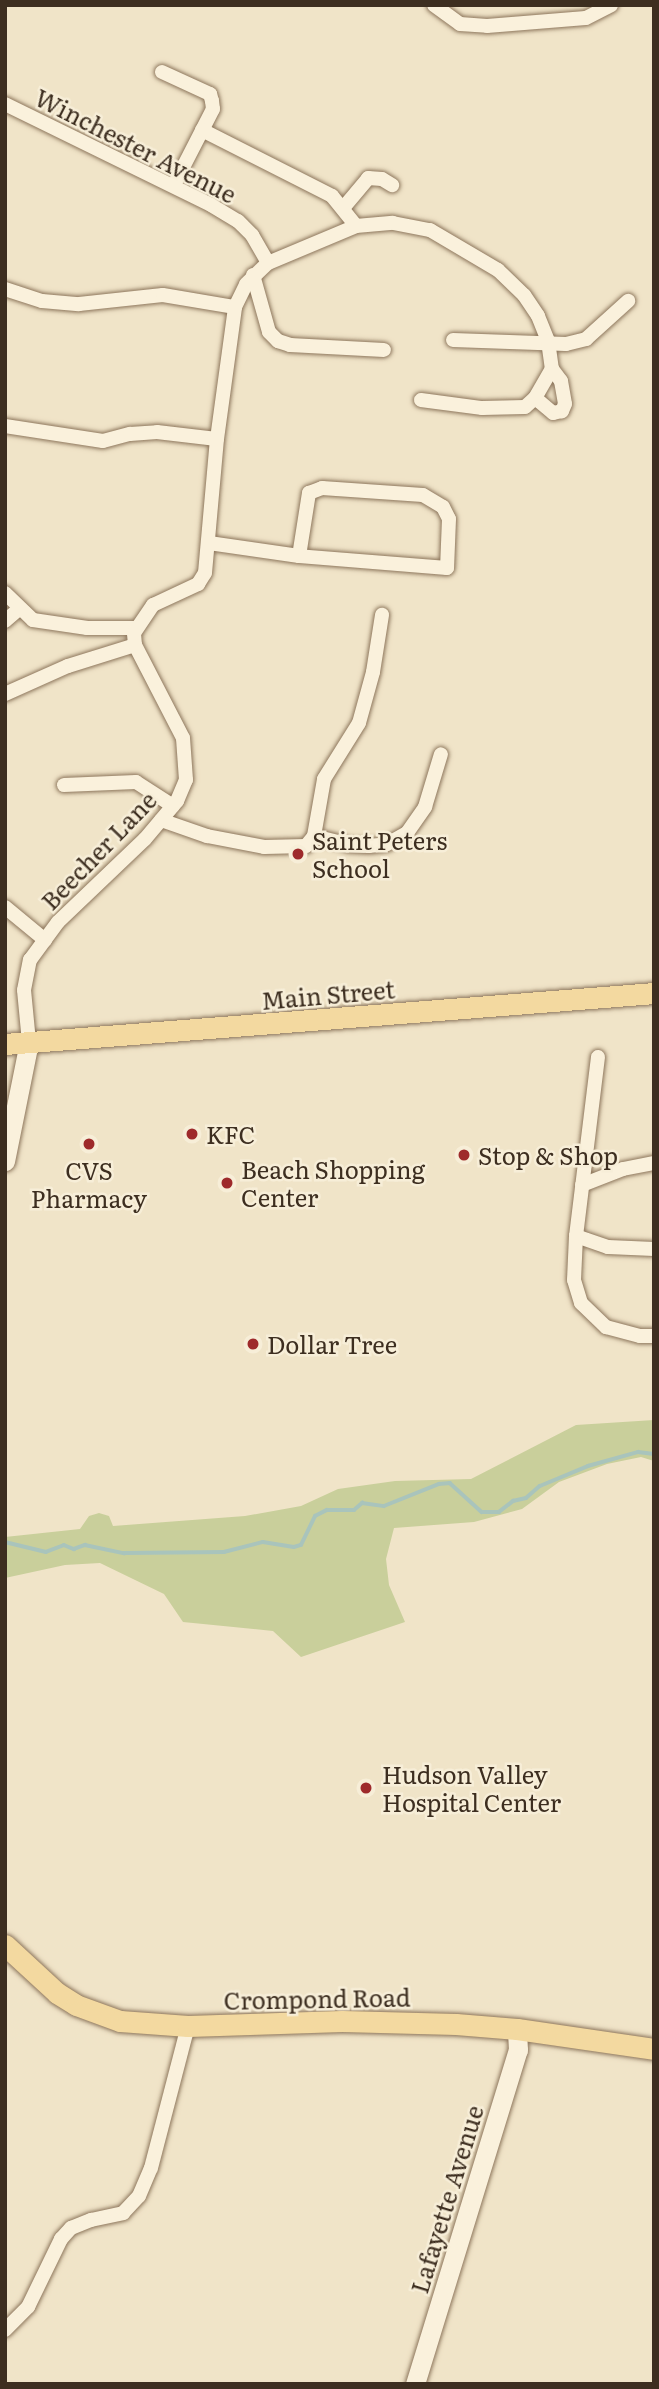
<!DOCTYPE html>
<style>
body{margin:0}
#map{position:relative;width:659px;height:2389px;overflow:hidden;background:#f0e4c8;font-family:Literata,serif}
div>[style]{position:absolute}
.green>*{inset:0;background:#c9cf9b}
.stream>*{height:3.5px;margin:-1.75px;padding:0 1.75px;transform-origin:1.75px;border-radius:1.75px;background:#a9c4bc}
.roads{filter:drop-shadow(0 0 2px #8d765c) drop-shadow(0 0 2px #8d765c)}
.street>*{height:14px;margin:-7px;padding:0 7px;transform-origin:7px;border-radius:7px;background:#faf1dc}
.secondary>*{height:19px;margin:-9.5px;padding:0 9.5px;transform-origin:9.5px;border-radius:9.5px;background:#faf1dc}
.primary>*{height:21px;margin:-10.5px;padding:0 10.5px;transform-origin:10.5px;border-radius:10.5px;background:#f3d9a0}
.dots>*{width:19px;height:19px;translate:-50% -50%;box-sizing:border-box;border:4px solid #f7eed8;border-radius:50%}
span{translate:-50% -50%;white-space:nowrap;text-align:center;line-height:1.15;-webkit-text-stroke:5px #f7eed8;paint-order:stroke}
.street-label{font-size:24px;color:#3d2e20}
.poi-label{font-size:24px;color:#3d2e20}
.left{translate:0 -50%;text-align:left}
.frame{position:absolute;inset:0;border:7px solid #3d2e20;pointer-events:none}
</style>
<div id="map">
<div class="green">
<div style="clip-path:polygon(654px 1420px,654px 1461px,641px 1457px,607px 1464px,559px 1482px,522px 1509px,474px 1522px,394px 1528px,386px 1559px,389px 1585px,405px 1622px,301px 1657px,273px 1631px,183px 1622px,164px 1594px,100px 1563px,65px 1565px,5px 1578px,5px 1537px,80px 1529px,89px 1516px,99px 1513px,109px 1516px,113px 1526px,245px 1516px,301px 1506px,338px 1489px,395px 1481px,471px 1479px,576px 1425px)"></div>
</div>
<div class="stream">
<div style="left:5px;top:1542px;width:42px;rotate:13.7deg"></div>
<div style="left:46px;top:1552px;width:19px;rotate:-21deg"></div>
<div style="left:64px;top:1545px;width:11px;rotate:22deg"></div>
<div style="left:74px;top:1549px;width:12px;rotate:-20deg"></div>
<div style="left:85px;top:1545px;width:40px;rotate:12deg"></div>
<div style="left:124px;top:1553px;width:100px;rotate:-0.6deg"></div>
<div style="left:224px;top:1552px;width:40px;rotate:-14.4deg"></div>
<div style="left:263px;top:1542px;width:31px;rotate:9deg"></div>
<div style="left:294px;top:1547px;width:7px;rotate:-16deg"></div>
<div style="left:301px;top:1545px;width:32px;rotate:-64deg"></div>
<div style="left:315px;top:1516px;width:13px;rotate:-27deg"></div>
<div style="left:327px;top:1510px;width:27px"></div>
<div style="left:354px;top:1510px;width:11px;rotate:-41deg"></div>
<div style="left:362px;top:1503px;width:22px;rotate:8deg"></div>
<div style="left:384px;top:1506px;width:59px;rotate:-21.8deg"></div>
<div style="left:439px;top:1484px;width:11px;rotate:-5deg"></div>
<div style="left:450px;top:1483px;width:43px;rotate:42.2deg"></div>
<div style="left:482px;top:1512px;width:17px"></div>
<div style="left:499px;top:1512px;width:18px;rotate:-38deg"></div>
<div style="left:513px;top:1501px;width:13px;rotate:-13deg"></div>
<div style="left:526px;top:1498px;width:18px;rotate:-41deg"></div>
<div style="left:540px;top:1486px;width:52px;rotate:-22.6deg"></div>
<div style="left:588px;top:1466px;width:52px;rotate:-15.6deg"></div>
<div style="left:638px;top:1452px;width:16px;rotate:7deg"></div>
</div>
<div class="roads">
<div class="street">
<div style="left:434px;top:5px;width:32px;rotate:36deg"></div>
<div style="left:460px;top:24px;width:27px;rotate:4deg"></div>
<div style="left:487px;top:26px;width:99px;rotate:-4.6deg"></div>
<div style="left:586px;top:18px;width:28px;rotate:-27deg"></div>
<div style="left:162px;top:72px;width:53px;rotate:24.6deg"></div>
<div style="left:210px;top:94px;width:7px;rotate:74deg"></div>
<div style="left:212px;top:101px;width:8px;rotate:83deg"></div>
<div style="left:213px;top:109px;width:85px;rotate:117.2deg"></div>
<div style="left:5px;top:104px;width:229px;rotate:26.1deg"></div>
<div style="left:211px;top:205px;width:31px;rotate:31deg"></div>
<div style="left:238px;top:221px;width:20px;rotate:45deg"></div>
<div style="left:252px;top:235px;width:32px;rotate:60deg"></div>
<div style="left:202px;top:130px;width:146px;rotate:26.9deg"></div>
<div style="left:332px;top:196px;width:38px;rotate:51deg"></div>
<div style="left:344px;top:207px;width:38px;rotate:-50deg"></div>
<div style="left:368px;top:178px;width:14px;rotate:4deg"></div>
<div style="left:382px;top:179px;width:12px;rotate:31deg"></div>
<div style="left:253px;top:275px;width:59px;rotate:74.3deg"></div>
<div style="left:269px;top:332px;width:13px;rotate:45deg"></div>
<div style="left:278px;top:341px;width:13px;rotate:18deg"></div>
<div style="left:290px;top:345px;width:94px;rotate:3deg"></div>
<div style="left:5px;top:289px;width:39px;rotate:18deg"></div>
<div style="left:42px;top:301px;width:37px;rotate:5deg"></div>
<div style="left:79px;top:304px;width:84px;rotate:-6.1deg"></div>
<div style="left:163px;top:295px;width:73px;rotate:9.5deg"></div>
<div style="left:453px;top:340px;width:113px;rotate:2deg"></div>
<div style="left:566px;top:344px;width:21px;rotate:-14deg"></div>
<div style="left:586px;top:339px;width:57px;rotate:-42.1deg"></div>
<div style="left:421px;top:400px;width:62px;rotate:7.5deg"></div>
<div style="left:482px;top:408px;width:43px;rotate:-1.3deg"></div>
<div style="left:525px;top:407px;width:13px;rotate:-42deg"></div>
<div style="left:535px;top:398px;width:34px;rotate:-60deg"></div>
<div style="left:5px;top:426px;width:99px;rotate:8.7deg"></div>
<div style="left:103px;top:441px;width:28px;rotate:-15deg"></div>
<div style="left:130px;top:434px;width:27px;rotate:-4deg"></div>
<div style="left:157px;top:432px;width:60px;rotate:6.7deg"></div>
<div style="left:322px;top:488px;width:101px;rotate:4deg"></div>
<div style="left:423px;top:495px;width:23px;rotate:31deg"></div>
<div style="left:443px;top:507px;width:13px;rotate:63deg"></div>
<div style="left:449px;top:519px;width:49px;rotate:92.3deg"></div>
<div style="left:447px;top:568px;width:148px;rotate:-175.4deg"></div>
<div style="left:299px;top:556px;width:64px;rotate:-81deg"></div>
<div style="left:309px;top:493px;width:14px;rotate:-21deg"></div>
<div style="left:209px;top:543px;width:91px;rotate:8.2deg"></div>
<div style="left:5px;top:593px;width:39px;rotate:44deg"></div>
<div style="left:33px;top:620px;width:55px;rotate:8.4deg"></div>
<div style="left:87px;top:628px;width:49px"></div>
<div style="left:5px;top:621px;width:18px;rotate:-41deg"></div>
<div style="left:5px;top:694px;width:69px;rotate:-24deg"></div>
<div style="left:68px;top:666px;width:70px;rotate:-17.4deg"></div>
<div style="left:64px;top:785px;width:72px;rotate:-2.4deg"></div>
<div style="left:136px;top:782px;width:44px;rotate:33deg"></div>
<div style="left:161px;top:820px;width:49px;rotate:19.2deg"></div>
<div style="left:207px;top:836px;width:58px;rotate:10.9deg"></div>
<div style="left:264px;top:847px;width:42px;rotate:-1.4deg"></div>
<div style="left:306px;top:846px;width:13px;rotate:-51deg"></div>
<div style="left:314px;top:836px;width:58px;rotate:-80deg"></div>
<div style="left:324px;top:779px;width:66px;rotate:-58deg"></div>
<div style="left:359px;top:723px;width:53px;rotate:-74.6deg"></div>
<div style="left:373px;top:672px;width:58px;rotate:-81deg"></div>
<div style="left:314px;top:836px;width:36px;rotate:14deg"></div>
<div style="left:349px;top:845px;width:20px;rotate:3deg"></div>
<div style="left:369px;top:846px;width:18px;rotate:-6deg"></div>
<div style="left:387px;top:844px;width:23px;rotate:-29deg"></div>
<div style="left:407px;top:833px;width:32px;rotate:-55deg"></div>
<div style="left:425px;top:807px;width:55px;rotate:-73.2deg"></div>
<div style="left:5px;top:907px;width:52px;rotate:39.5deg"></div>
<div style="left:29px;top:1042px;width:52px;rotate:-95.5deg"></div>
<div style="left:24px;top:990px;width:31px;rotate:-79deg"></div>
<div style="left:30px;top:960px;width:47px;rotate:-53.6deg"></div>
<div style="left:58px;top:922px;width:120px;rotate:-43.7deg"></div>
<div style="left:145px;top:839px;width:50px;rotate:-49.9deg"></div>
<div style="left:177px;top:801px;width:23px;rotate:-67deg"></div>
<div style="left:186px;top:780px;width:42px;rotate:-94.1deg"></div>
<div style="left:183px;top:738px;width:105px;rotate:-117.3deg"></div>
<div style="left:135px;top:645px;width:12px;rotate:-95deg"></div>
<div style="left:134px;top:633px;width:34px;rotate:-56deg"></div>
<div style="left:153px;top:605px;width:50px;rotate:-25deg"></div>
<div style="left:198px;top:584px;width:13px;rotate:-58deg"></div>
<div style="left:205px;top:573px;width:135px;rotate:-84.9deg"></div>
<div style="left:217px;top:439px;width:133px;rotate:-82.2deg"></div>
<div style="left:235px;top:307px;width:25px;rotate:-64deg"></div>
<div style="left:246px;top:284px;width:30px;rotate:-44deg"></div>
<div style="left:268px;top:263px;width:95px;rotate:-22.8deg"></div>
<div style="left:356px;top:226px;width:37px;rotate:-5deg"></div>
<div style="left:393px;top:223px;width:38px;rotate:11deg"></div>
<div style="left:430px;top:230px;width:79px;rotate:30.5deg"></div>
<div style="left:498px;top:270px;width:36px;rotate:44deg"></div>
<div style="left:524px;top:295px;width:25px;rotate:56deg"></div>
<div style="left:538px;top:316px;width:27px;rotate:68deg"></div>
<div style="left:548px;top:341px;width:28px;rotate:82deg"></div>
<div style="left:552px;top:369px;width:15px;rotate:53deg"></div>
<div style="left:561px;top:381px;width:23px;rotate:80deg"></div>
<div style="left:565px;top:404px;width:8px;rotate:113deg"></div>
<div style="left:562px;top:411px;width:9px;rotate:167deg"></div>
<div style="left:553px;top:413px;width:23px;rotate:-140deg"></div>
<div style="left:598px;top:1057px;width:180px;rotate:97deg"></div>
<div style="left:576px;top:1236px;width:44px;rotate:92.6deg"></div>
<div style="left:574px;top:1280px;width:24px;rotate:73deg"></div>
<div style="left:581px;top:1303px;width:35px;rotate:44deg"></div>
<div style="left:606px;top:1327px;width:35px;rotate:15deg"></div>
<div style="left:640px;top:1336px;width:14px"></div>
<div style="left:582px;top:1185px;width:44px;rotate:-21.3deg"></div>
<div style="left:623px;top:1169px;width:32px;rotate:-11deg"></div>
<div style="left:576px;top:1236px;width:34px;rotate:19deg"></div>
<div style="left:608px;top:1247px;width:46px;rotate:2.5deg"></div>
<div style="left:5px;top:2330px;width:33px;rotate:-45deg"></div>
<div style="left:28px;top:2307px;width:76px;rotate:-64.1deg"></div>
<div style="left:61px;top:2239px;width:15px;rotate:-48deg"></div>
<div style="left:71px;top:2228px;width:22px;rotate:-22deg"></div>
<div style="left:91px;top:2220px;width:33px;rotate:-12deg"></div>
<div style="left:123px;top:2213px;width:23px;rotate:-47deg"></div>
<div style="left:139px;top:2196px;width:30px;rotate:-67deg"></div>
<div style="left:151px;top:2168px;width:147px;rotate:-75.4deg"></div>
</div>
<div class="secondary">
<div style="left:5px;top:1161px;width:121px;rotate:-78.6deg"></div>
<div style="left:415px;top:2384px;width:350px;rotate:-72.9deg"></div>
<div style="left:518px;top:2050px;width:21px;rotate:-93deg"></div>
</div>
<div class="primary">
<div style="left:5px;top:1044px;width:651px;rotate:-4.49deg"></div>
<div style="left:5px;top:1945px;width:71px;rotate:42.7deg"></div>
<div style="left:57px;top:1993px;width:22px;rotate:32deg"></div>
<div style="left:76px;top:2005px;width:47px;rotate:20deg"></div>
<div style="left:120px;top:2021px;width:68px;rotate:4.2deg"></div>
<div style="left:188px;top:2026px;width:154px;rotate:-1.9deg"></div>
<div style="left:342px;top:2021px;width:114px;rotate:1.5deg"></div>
<div style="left:456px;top:2024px;width:61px;rotate:4.7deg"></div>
<div style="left:517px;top:2029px;width:138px;rotate:8.3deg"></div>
</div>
</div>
<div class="dots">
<div style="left:298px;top:854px;background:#9e2a2b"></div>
<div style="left:192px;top:1134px;background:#9e2a2b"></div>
<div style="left:89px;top:1144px;background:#9e2a2b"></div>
<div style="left:464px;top:1155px;background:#9e2a2b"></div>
<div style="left:227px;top:1183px;background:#9e2a2b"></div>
<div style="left:253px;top:1344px;background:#9e2a2b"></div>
<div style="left:366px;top:1788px;background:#9e2a2b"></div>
</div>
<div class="street-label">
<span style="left:136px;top:145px;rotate:27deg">Winchester Avenue</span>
<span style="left:98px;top:850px;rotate:-46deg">Beecher Lane</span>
<span style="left:328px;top:994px;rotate:-5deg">Main Street</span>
<span style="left:317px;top:1998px;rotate:-1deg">Crompond Road</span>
<span style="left:446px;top:2199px;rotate:-73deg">Lafayette Avenue</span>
</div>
<div class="poi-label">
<span class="left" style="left:312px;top:854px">Saint Peters<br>School</span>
<span class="left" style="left:206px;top:1134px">KFC</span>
<span class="left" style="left:478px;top:1155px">Stop &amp; Shop</span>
<span class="left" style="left:241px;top:1183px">Beach Shopping<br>Center</span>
<span style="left:89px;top:1184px">CVS<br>Pharmacy</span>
<span class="left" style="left:267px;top:1344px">Dollar Tree</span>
<span class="left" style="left:382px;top:1788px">Hudson Valley<br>Hospital Center</span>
</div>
<div class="frame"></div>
</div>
